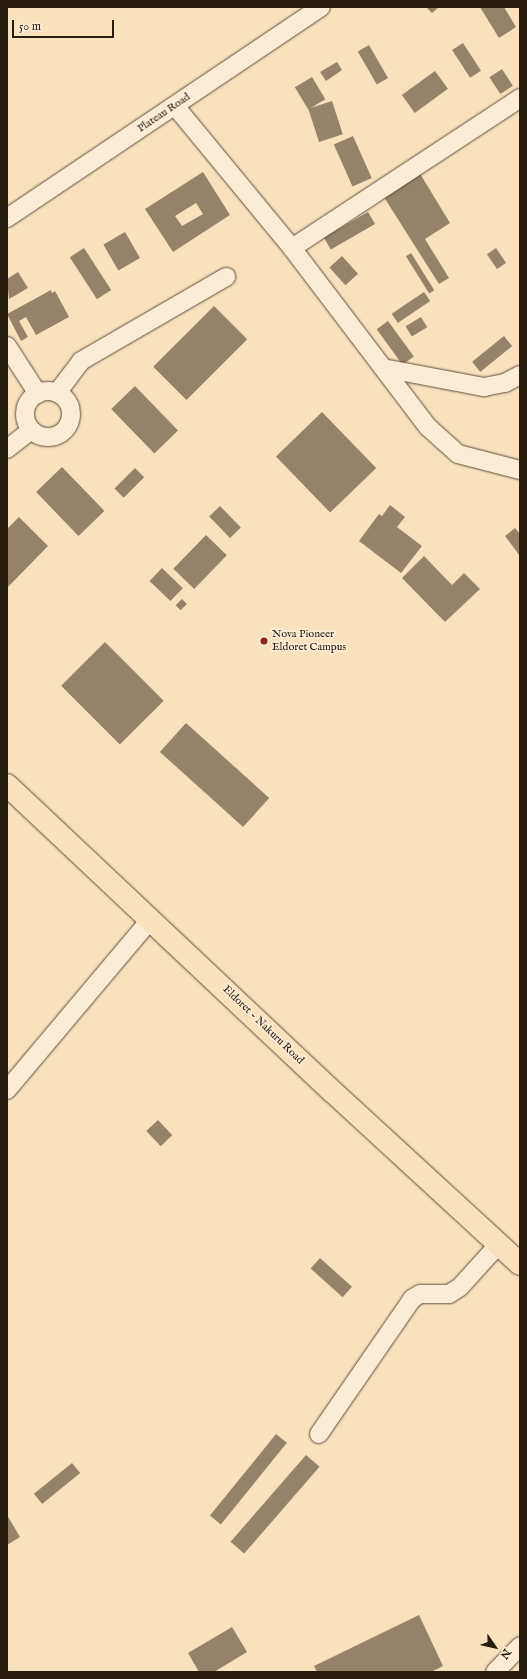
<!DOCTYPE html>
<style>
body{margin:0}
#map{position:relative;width:527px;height:1679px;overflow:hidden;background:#fae1be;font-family:"IM FELL English",serif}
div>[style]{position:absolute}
.building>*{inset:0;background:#958269;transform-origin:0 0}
.roads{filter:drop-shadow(0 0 1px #5c4d39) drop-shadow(0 0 1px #5c4d39)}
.minor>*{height:18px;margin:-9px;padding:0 9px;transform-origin:9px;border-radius:9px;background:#fcecd5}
.minor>.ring{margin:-9px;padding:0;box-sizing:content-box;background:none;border:18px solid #fcecd5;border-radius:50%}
.highway>*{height:22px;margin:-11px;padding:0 11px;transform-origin:11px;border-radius:11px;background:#fae1be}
.dots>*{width:11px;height:11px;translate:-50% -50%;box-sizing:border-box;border:2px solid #fcecd5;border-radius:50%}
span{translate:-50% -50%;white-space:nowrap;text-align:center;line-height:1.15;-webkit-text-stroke:3.5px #fcecd5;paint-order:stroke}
.street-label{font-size:11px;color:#281c0d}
.poi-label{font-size:11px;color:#281c0d}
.left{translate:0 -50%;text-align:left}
.frame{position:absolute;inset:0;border:8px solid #281c0d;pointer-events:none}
.north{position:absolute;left:475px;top:1627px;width:40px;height:40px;-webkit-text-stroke:3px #fcecd5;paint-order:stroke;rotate:124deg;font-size:11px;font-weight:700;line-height:16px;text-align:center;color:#281c0d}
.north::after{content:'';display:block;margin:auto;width:14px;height:18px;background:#281c0d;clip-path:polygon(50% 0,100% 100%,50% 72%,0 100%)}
.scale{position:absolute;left:12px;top:20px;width:102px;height:18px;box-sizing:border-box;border:2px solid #281c0d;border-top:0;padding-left:5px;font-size:12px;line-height:14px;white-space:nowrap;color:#281c0d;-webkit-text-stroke:3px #fcecd5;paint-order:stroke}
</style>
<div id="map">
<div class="building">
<div style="clip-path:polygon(426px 7px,439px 7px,432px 13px)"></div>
<div style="clip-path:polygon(480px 7px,504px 7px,516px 27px,499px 38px)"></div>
<div style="left:463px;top:43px;width:33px;height:13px;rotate:57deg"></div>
<div style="left:369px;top:45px;width:38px;height:13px;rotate:60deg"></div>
<div style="clip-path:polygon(337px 62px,342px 70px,326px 81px,320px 72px)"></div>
<div style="left:502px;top:69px;width:20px;height:15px;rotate:57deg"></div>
<div style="left:435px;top:71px;width:22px;height:41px;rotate:54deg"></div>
<div style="left:312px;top:77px;width:26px;height:20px;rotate:59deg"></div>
<div style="left:332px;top:101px;width:35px;height:25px;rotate:72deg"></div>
<div style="left:353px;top:136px;width:46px;height:21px;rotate:66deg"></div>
<div style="clip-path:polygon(evenodd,203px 172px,230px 215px,173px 252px,145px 209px,203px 172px,196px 203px,203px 214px,182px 226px,175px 216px,196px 203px)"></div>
<div style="clip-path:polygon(419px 172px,450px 223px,425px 239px,449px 278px,439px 284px,382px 194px)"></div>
<div style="left:368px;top:212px;width:14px;height:51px;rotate:60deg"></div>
<div style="left:125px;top:232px;width:30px;height:25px;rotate:60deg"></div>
<div style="left:84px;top:248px;width:50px;height:17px;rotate:57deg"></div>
<div style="left:496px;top:248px;width:18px;height:11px;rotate:56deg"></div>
<div style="left:411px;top:253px;width:44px;height:6px;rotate:58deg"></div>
<div style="left:342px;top:256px;width:24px;height:17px;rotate:48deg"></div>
<div style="clip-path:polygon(18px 272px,28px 288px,9px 299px,7px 279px)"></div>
<div style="clip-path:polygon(51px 290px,52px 293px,55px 291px,69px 317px,36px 335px,26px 317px,19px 321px,28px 337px,21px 341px,7px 314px)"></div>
<div style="left:424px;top:292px;width:11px;height:39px;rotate:56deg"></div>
<div style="left:214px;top:306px;width:47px;height:86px;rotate:45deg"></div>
<div style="left:421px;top:317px;width:12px;height:18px;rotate:59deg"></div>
<div style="left:388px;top:321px;width:44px;height:14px;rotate:54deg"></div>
<div style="left:504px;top:336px;width:13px;height:41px;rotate:51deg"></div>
<div style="left:135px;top:386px;width:62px;height:33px;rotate:46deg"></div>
<div style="left:322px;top:412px;width:78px;height:64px;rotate:46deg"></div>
<div style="left:62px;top:467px;width:61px;height:36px;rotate:46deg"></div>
<div style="left:135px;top:468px;width:13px;height:29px;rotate:45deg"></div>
<div style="clip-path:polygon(390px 505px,405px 517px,397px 527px,422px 546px,401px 573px,359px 541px,379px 514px,382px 516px)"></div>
<div style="left:220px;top:506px;width:30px;height:15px;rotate:46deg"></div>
<div style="clip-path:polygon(19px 517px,48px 546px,7px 588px,7px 529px)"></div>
<div style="clip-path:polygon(515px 528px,520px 534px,520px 556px,505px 536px)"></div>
<div style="left:206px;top:535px;width:29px;height:47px;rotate:44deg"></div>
<div style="clip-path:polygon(424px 556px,452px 585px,464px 573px,480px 589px,445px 622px,402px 578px)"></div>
<div style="left:162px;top:568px;width:29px;height:18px;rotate:44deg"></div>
<div style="left:182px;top:599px;width:7px;height:9px;rotate:45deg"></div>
<div style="left:105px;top:642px;width:83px;height:62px;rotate:45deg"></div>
<div style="left:186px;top:723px;width:112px;height:39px;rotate:42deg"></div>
<div style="left:158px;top:1120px;width:21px;height:16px;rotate:47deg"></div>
<div style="left:320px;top:1258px;width:43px;height:14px;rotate:42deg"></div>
<div style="left:276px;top:1434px;width:14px;height:105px;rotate:39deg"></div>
<div style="left:306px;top:1455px;width:18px;height:115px;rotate:41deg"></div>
<div style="left:72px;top:1463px;width:13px;height:49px;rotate:51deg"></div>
<div style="clip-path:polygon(7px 1515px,20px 1537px,7px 1545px)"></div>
<div style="clip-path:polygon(419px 1615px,443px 1666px,431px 1672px,317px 1672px,314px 1666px)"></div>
<div style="clip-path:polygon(232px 1627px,247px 1652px,214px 1672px,199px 1672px,188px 1653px)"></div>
</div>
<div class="roads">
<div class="minor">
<div style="left:175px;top:106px;width:184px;rotate:50.5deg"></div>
<div style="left:292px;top:248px;width:225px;rotate:52.8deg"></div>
<div style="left:428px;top:427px;width:40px;rotate:42deg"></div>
<div style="left:458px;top:454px;width:64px;rotate:14.5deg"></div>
<div style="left:7px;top:218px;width:378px;rotate:-33.9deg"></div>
<div style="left:292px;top:248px;width:273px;rotate:-33.3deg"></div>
<div style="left:7px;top:346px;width:57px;rotate:57.1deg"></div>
<div style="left:383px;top:368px;width:103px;rotate:10.7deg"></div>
<div style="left:484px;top:387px;width:21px;rotate:-11deg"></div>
<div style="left:505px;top:383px;width:17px;rotate:-28deg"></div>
<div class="ring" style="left:25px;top:391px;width:28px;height:28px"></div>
<div style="left:57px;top:393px;width:40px;rotate:-53deg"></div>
<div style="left:81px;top:361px;width:168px;rotate:-30.1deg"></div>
<div style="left:7px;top:449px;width:31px;rotate:-38deg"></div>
<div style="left:7px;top:1090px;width:224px;rotate:-49.9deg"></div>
<div style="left:319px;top:1434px;width:164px;rotate:-55.4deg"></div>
<div style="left:412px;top:1299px;width:9px;rotate:-32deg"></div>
<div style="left:420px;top:1294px;width:29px"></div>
<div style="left:449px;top:1294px;width:13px;rotate:-32deg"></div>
<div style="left:460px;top:1287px;width:58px;rotate:-47.8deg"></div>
<div style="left:495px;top:1672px;width:36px;rotate:-46deg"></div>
</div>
<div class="highway">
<div style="left:7px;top:785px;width:448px;rotate:43.3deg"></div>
<div style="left:333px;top:1092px;width:254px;rotate:42.6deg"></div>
</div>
</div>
<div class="dots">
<div style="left:264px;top:641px;background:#8f2418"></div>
</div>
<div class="street-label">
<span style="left:164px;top:113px;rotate:-34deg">Plateau Road</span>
<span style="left:263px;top:1025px;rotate:44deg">Eldoret - Nakuru Road</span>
</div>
<div class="poi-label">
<span class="left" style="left:272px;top:641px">Nova Pioneer<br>Eldoret Campus</span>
</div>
<div class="frame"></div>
<div class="north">N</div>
<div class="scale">50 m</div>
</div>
